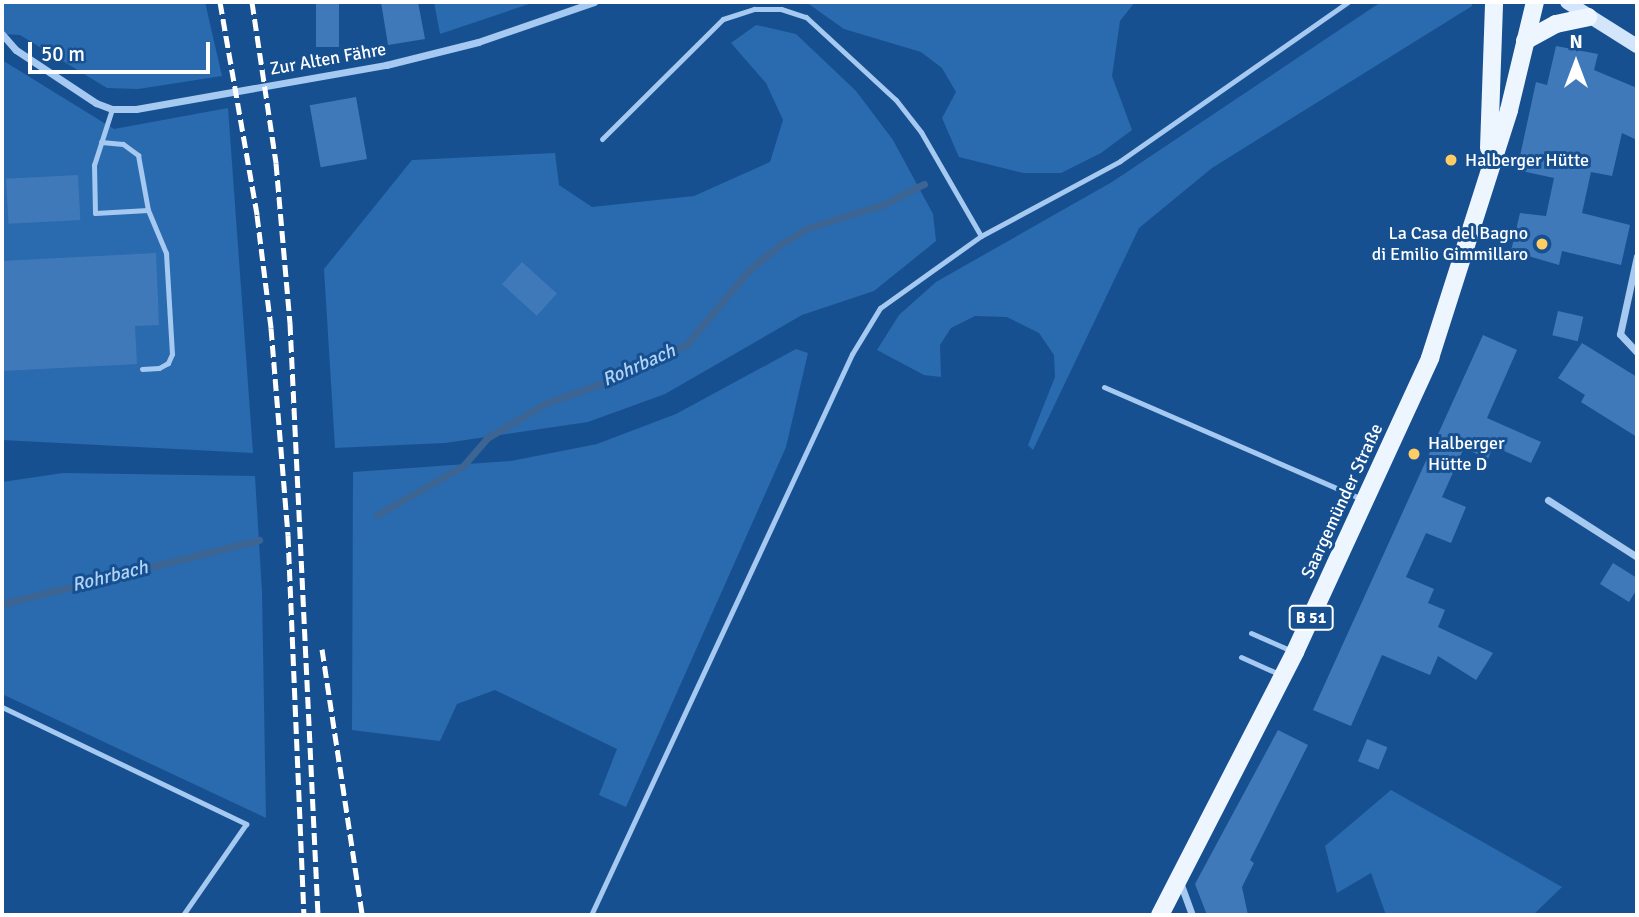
<!DOCTYPE html>
<meta charset="utf-8">
<style>
body{margin:0}
#map{position:relative;width:1639px;height:917px;overflow:hidden;background:#175090;font-family:Signika,sans-serif}
div>[style]{position:absolute}
.green>*{inset:0;background:#2a6aaf}
.stream>*{height:7px;margin:-3.5px;padding:0 3.5px;transform-origin:3.5px;border-radius:3.5px;background:#3c6594}
.building>*{inset:0;background:#4079b9;transform-origin:0 0}
.service>*{height:5px;margin:-2.5px;padding:0 2.5px;transform-origin:2.5px;border-radius:2.5px;background:#a5c9f0}
.minor>*{height:7px;margin:-3.5px;padding:0 3.5px;transform-origin:3.5px;border-radius:3.5px;background:#a5c9f0}
.secondary>*{height:14px;margin:-7px;padding:0 7px;transform-origin:7px;border-radius:7px;background:#d3e5fb}
.primary>*{height:18px;margin:-9px;padding:0 9px;transform-origin:9px;border-radius:9px;background:#edf5ff}
.rail>*{height:5px;margin-top:-2.5px;transform-origin:0;background:repeating-linear-gradient(90deg,#fff 0 12px,transparent 0 17px)}
.dots>*{width:19px;height:19px;translate:-50% -50%;box-sizing:border-box;border:4px solid #175090;border-radius:50%}
span{translate:-50% -50%;white-space:nowrap;text-align:center;line-height:1.15;-webkit-text-stroke:6px #175090;paint-order:stroke}
.shield-label span{padding:2px 5px;background:#175090;border:2px solid;border-radius:5px;-webkit-text-stroke-width:0}
.shield-label{font-size:16px;color:#fff;font-weight:700}
.street-label{font-size:18px;color:#fff}
.poi-label{font-size:18px;color:#fff}
.left{translate:0 -50%;text-align:left}
.right{translate:-100% -50%;text-align:right}
.water-label{font-size:19px;color:#b1d3f7;font-style:italic}
.frame{position:absolute;inset:0;border:4px solid #fff;pointer-events:none}
.north{position:absolute;left:1541px;top:28px;width:70px;height:70px;-webkit-text-stroke:5px #175090;paint-order:stroke;rotate:0deg;font-size:19px;font-weight:700;line-height:28px;text-align:center;color:#fff}
.north::after{content:'';display:block;margin:auto;width:24px;height:32px;background:#fff;clip-path:polygon(50% 0,100% 100%,50% 72%,0 100%)}
.scale{position:absolute;left:28px;top:42px;width:182px;height:32px;box-sizing:border-box;border:4px solid #fff;border-top:0;padding-left:9px;font-size:21px;line-height:24px;white-space:nowrap;color:#fff;-webkit-text-stroke:5px #175090;paint-order:stroke}
</style>
<div id="map">
<div class="green">
<div style="clip-path:polygon(2px 2px,205px 2px,222px 76px,138px 89px,107px 88px,20px 35px,2px 34px)"></div>
<div style="clip-path:polygon(434px 2px,535px 2px,440px 34px)"></div>
<div style="clip-path:polygon(806px 2px,1135px 2px,1120px 21px,1112px 76px,1132px 130px,1101px 153px,1061px 173px,1023px 173px,959px 157px,942px 118px,956px 92px,942px 68px,921px 52px,844px 29px)"></div>
<div style="clip-path:polygon(1381px 2px,1472px 2px,1472px 6px,1212px 168px,1139px 228px,1033px 450px,1028px 445px,1055px 377px,1054px 355px,1039px 333px,1007px 317px,975px 316px,951px 328px,940px 345px,941px 377px,924px 375px,877px 350px,899px 315px,936px 282px,1112px 182px)"></div>
<div style="clip-path:polygon(756px 25px,796px 34px,856px 91px,893px 140px,933px 214px,936px 241px,874px 291px,802px 315px,665px 394px,588px 422px,445px 443px,335px 448px,324px 269px,412px 160px,555px 153px,559px 185px,592px 207px,694px 196px,770px 162px,783px 120px,766px 83px,731px 43px)"></div>
<div style="clip-path:polygon(2px 60px,114px 129px,228px 108px,253px 453px,2px 440px)"></div>
<div style="clip-path:polygon(796px 349px,808px 353px,786px 447px,626px 807px,599px 795px,617px 749px,495px 690px,457px 704px,440px 741px,352px 730px,353px 472px,511px 461px,597px 444px,676px 414px)"></div>
<div style="clip-path:polygon(63px 473px,255px 476px,262px 592px,266px 818px,2px 694px,2px 482px)"></div>
<div style="clip-path:polygon(1391px 790px,1562px 887px,1533px 915px,1386px 915px,1371px 873px,1337px 893px,1325px 846px)"></div>
</div>
<div class="stream">
<div style="left:377px;top:515px;width:99px;rotate:-29.7deg"></div>
<div style="left:463px;top:466px;width:37px;rotate:-49deg"></div>
<div style="left:487px;top:438px;width:69px;rotate:-30.7deg"></div>
<div style="left:546px;top:403px;width:94px;rotate:-19.2deg"></div>
<div style="left:635px;top:372px;width:59px;rotate:-28.3deg"></div>
<div style="left:687px;top:344px;width:98px;rotate:-50deg"></div>
<div style="left:750px;top:269px;width:40px;rotate:-39deg"></div>
<div style="left:781px;top:244px;width:34px;rotate:-30deg"></div>
<div style="left:811px;top:227px;width:74px;rotate:-17.2deg"></div>
<div style="left:882px;top:205px;width:47px;rotate:-26.6deg"></div>
<div style="left:2px;top:604px;width:265px;rotate:-14deg"></div>
</div>
<div class="building">
<div style="left:316px;top:2px;width:23px;height:45px"></div>
<div style="clip-path:polygon(381px 2px,418px 2px,425px 39px,388px 45px)"></div>
<div style="clip-path:polygon(1556px 46px,1598px 54px,1594px 70px,1637px 88px,1637px 140px,1622px 133px,1612px 176px,1591px 172px,1582px 213px,1630px 225px,1621px 265px,1562px 251px,1559px 265px,1511px 251px,1520px 213px,1546px 216px,1554px 178px,1517px 170px,1536px 82px,1547px 85px)"></div>
<div style="left:356px;top:97px;width:63px;height:47px;rotate:80deg"></div>
<div style="left:78px;top:175px;width:45px;height:72px;rotate:87deg"></div>
<div style="clip-path:polygon(156px 253px,159px 325px,135px 326px,137px 364px,2px 371px,2px 261px)"></div>
<div style="left:522px;top:262px;width:47px;height:30px;rotate:42deg"></div>
<div style="left:1558px;top:311px;width:26px;height:25px;rotate:13deg"></div>
<div style="clip-path:polygon(1483px 335px,1517px 350px,1487px 418px,1541px 442px,1531px 463px,1493px 446px,1488px 459px,1464px 448px,1442px 497px,1466px 507px,1451px 543px,1426px 533px,1406px 577px,1434px 589px,1428px 603px,1445px 610px,1438px 627px,1493px 653px,1476px 680px,1438px 656px,1430px 675px,1382px 655px,1351px 726px,1313px 710px)"></div>
<div style="clip-path:polygon(1582px 343px,1637px 377px,1637px 437px,1581px 402px,1585px 395px,1558px 378px)"></div>
<div style="clip-path:polygon(1613px 563px,1637px 578px,1637px 589px,1629px 602px,1600px 584px)"></div>
<div style="clip-path:polygon(1278px 730px,1308px 745px,1250px 860px,1254px 863px,1242px 887px,1248px 915px,1207px 915px,1195px 884px)"></div>
<div style="left:1367px;top:739px;width:22px;height:24px;rotate:22deg"></div>
</div>
<div class="service">
<div style="left:112px;top:109px;width:59px;rotate:107.8deg"></div>
<div style="left:94px;top:165px;width:48px;rotate:88.8deg"></div>
<div style="left:95px;top:213px;width:53px;rotate:-3.2deg"></div>
<div style="left:602px;top:139px;width:170px;rotate:-44.8deg"></div>
<div style="left:723px;top:19px;width:33px;rotate:-18deg"></div>
<div style="left:754px;top:9px;width:27px"></div>
<div style="left:781px;top:9px;width:26px;rotate:18deg"></div>
<div style="left:806px;top:17px;width:122px;rotate:42.7deg"></div>
<div style="left:896px;top:100px;width:41px;rotate:52deg"></div>
<div style="left:921px;top:132px;width:120px;rotate:60deg"></div>
<div style="left:101px;top:142px;width:22px;rotate:5deg"></div>
<div style="left:123px;top:144px;width:19px;rotate:36deg"></div>
<div style="left:138px;top:155px;width:56px;rotate:79.7deg"></div>
<div style="left:148px;top:210px;width:47px;rotate:67.3deg"></div>
<div style="left:166px;top:253px;width:101px;rotate:86.6deg"></div>
<div style="left:172px;top:354px;width:10px;rotate:114deg"></div>
<div style="left:168px;top:363px;width:10px;rotate:151deg"></div>
<div style="left:159px;top:368px;width:17px;rotate:177deg"></div>
<div style="left:1104px;top:387px;width:280px;rotate:23.5deg"></div>
<div style="left:1251px;top:633px;width:45px;rotate:23.7deg"></div>
<div style="left:1241px;top:657px;width:42px;rotate:24.1deg"></div>
<div style="left:2px;top:707px;width:271px;rotate:25.6deg"></div>
<div style="left:246px;top:824px;width:111px;rotate:124.7deg"></div>
<div style="left:591px;top:915px;width:619px;rotate:-65.05deg"></div>
<div style="left:852px;top:354px;width:54px;rotate:-58.7deg"></div>
<div style="left:880px;top:308px;width:124px;rotate:-35.5deg"></div>
<div style="left:981px;top:236px;width:158px;rotate:-28.3deg"></div>
<div style="left:1120px;top:161px;width:278px;rotate:-34.9deg"></div>
</div>
<div class="minor">
<div style="left:2px;top:34px;width:21px;rotate:49deg"></div>
<div style="left:16px;top:50px;width:96px;rotate:33.5deg"></div>
<div style="left:96px;top:103px;width:17px;rotate:21deg"></div>
<div style="left:112px;top:109px;width:24px"></div>
<div style="left:136px;top:109px;width:254px;rotate:-10deg"></div>
<div style="left:386px;top:65px;width:95px;rotate:-14deg"></div>
<div style="left:478px;top:42px;width:123px;rotate:-19deg"></div>
<div style="left:1637px;top:256px;width:80px;rotate:102.3deg"></div>
<div style="left:1620px;top:334px;width:25px;rotate:47deg"></div>
<div style="left:1548px;top:500px;width:106px;rotate:32.6deg"></div>
<div style="left:1180px;top:882px;width:35px;rotate:70deg"></div>
</div>
<div class="secondary">
<div style="left:1567px;top:2px;width:83px;rotate:32.2deg"></div>
</div>
<div class="primary">
<div style="left:1525px;top:41px;width:35px;rotate:-29deg"></div>
<div style="left:1556px;top:24px;width:33px;rotate:-12deg"></div>
<div style="left:1489px;top:148px;width:146px;rotate:-88deg"></div>
<div style="left:1160px;top:915px;width:296px;rotate:-62.8deg"></div>
<div style="left:1295px;top:652px;width:324px;rotate:-65.3deg"></div>
<div style="left:1430px;top:358px;width:260px;rotate:-72.3deg"></div>
<div style="left:1509px;top:110px;width:111px;rotate:-76.5deg"></div>
</div>
<div class="rail">
<div style="left:220px;top:2px;width:216px;rotate:80.1deg"></div>
<div style="left:257px;top:215px;width:114px;rotate:82.9deg"></div>
<div style="left:271px;top:328px;width:208px;rotate:85.3deg"></div>
<div style="left:288px;top:535px;width:380px;rotate:87.6deg"></div>
<div style="left:252px;top:2px;width:163px;rotate:81.5deg"></div>
<div style="left:276px;top:163px;width:161px;rotate:85deg"></div>
<div style="left:290px;top:323px;width:593px;rotate:87.29deg"></div>
<div style="left:322px;top:649px;width:269px;rotate:81.4deg"></div>
</div>
<div class="dots">
<div style="left:1451px;top:160px;background:#ffcd63"></div>
<div style="left:1542px;top:244px;background:#ffcd63"></div>
<div style="left:1414px;top:454px;background:#ffcd63"></div>
</div>
<div class="shield-label">
<span style="left:1311px;top:618px">B 51</span>
</div>
<div class="street-label">
<span style="left:328px;top:59px;rotate:-10deg">Zur Alten Fähre</span>
<span style="left:1342px;top:501px;rotate:-65deg">Saargemünder Straße</span>
</div>
<div class="poi-label">
<span class="left" style="left:1465px;top:160px">Halberger Hütte</span>
<span class="right" style="left:1528px;top:244px">La Casa del Bagno<br>di Emilio Gimmillaro</span>
<span class="left" style="left:1428px;top:454px">Halberger<br>Hütte D</span>
</div>
<div class="water-label">
<span style="left:639px;top:366px;rotate:-24deg">Rohrbach</span>
<span style="left:110px;top:577px;rotate:-14deg">Rohrbach</span>
</div>
<div class="frame"></div>
<div class="north">N</div>
<div class="scale">50 m</div>
</div>
